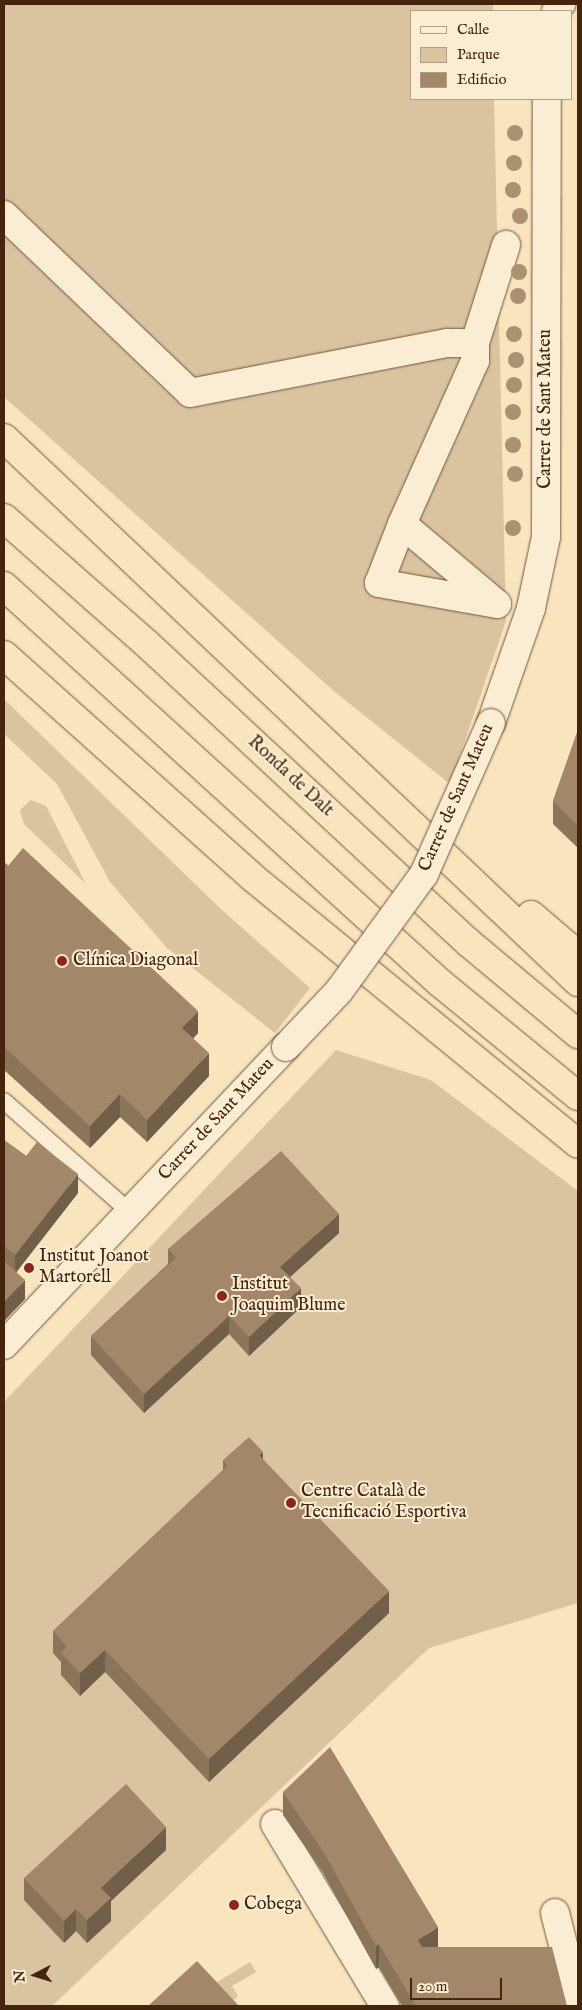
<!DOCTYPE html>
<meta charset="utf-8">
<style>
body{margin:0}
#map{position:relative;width:582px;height:2010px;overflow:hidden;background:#f8e4bd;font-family:"IM FELL English",serif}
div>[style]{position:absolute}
.green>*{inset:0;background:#dac49f}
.roads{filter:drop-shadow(0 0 1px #72553a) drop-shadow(0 0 1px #72553a)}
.lane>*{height:16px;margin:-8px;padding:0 8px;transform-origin:8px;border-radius:8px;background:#faedd4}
.street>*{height:28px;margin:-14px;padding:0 14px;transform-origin:14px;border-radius:14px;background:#faedd4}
.highway>*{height:28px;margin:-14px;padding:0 14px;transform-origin:14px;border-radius:14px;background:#f8e4bd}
.bridges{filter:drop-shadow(0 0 1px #72553a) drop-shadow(0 0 1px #72553a)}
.street-bridge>*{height:28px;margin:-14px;padding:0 14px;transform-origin:14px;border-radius:14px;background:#faedd4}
.trees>*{width:16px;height:16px;margin:-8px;border-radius:50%;background:#aa9171}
.wall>*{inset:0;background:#8b755a}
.shaded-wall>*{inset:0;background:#715f4a}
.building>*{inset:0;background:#a28869}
.dots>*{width:14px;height:14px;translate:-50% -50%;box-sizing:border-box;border:2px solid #faedd4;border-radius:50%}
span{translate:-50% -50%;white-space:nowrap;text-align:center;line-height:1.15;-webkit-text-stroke:4px #faedd4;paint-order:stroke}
.street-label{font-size:18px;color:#45250e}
.poi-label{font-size:18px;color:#45250e}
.left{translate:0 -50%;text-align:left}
.frame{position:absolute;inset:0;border:5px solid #45250e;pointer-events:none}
.legend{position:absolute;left:410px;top:10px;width:162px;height:90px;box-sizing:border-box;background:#faedd4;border:1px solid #b29d85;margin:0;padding:6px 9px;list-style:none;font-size:15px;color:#45250e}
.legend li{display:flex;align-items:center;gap:10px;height:25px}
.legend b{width:25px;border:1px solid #b29d85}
.north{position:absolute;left:10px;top:1950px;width:50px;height:50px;-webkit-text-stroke:4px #faedd4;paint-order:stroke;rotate:265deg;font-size:14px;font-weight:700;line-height:20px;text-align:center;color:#45250e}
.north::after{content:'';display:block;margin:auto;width:18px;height:22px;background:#45250e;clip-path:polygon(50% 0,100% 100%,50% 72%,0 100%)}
.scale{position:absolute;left:410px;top:1978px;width:92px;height:22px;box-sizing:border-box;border:2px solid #45250e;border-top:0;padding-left:6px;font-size:15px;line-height:18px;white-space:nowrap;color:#45250e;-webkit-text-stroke:4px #faedd4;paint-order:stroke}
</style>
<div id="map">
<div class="green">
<div style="clip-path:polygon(4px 4px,493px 4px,493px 11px,411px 11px,411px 99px,494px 99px,506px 621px,450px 784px,335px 692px,4px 397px)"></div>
<div style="clip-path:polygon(4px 699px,223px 911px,310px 988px,275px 1033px,166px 947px,110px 882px,57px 784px,4px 734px)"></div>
<div style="clip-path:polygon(31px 800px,46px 806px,86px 884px,24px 824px,20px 810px)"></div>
<div style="clip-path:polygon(336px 1050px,431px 1080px,578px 1191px,578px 1603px,429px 1648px,52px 2006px,4px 2006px,4px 1402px)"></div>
<div style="clip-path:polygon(250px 1962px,256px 1972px,232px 1986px,238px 1996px,228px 2006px,201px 1992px)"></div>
</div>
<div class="roads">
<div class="lane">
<div style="left:4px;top:1101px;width:168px;rotate:41.4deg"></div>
</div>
<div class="street">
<div style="left:556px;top:11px;width:9px;rotate:-54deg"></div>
<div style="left:4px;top:215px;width:257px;rotate:43.7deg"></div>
<div style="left:190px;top:393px;width:263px;rotate:-11deg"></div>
<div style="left:448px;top:343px;width:27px"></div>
<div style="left:475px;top:343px;width:103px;rotate:-72.4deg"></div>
<div style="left:402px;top:524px;width:124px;rotate:40.1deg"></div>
<div style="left:497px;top:604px;width:120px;rotate:-169.9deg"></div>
<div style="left:379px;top:583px;width:63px;rotate:-68.7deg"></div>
<div style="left:402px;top:524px;width:179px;rotate:-65.9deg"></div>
<div style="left:475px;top:361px;width:18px;rotate:-90deg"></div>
<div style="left:491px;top:723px;width:122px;rotate:-70.8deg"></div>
<div style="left:531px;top:608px;width:73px;rotate:-78.1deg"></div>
<div style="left:546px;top:537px;width:438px;rotate:-89.9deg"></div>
<div style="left:4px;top:1345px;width:410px;rotate:-46.6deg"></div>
<div style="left:275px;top:1824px;width:213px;rotate:58.9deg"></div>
<div style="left:555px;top:1913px;width:93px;rotate:75.7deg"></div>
</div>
<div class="highway">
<div style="left:4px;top:438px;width:791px;rotate:43.46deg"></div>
<div style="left:4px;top:518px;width:191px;rotate:41.4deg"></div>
<div style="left:147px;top:644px;width:439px;rotate:42.9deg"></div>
<div style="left:469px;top:943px;width:142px;rotate:39.9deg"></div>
<div style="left:4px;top:586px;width:588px;rotate:42.31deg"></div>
<div style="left:439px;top:982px;width:180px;rotate:39.4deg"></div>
<div style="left:4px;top:655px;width:333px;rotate:41.8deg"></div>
<div style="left:252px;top:877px;width:421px;rotate:39.3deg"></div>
<div style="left:531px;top:915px;width:62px;rotate:40.4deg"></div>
</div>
</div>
<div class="bridges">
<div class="street-bridge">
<div style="left:286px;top:1047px;width:77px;rotate:-46.6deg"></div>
<div style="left:339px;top:991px;width:145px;rotate:-54deg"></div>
<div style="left:424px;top:874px;width:165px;rotate:-66.1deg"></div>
</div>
</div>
<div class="trees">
<div style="left:515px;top:133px"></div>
<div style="left:514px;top:163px"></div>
<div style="left:513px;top:190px"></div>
<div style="left:520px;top:216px"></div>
<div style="left:519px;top:272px"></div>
<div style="left:518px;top:296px"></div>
<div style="left:514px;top:334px"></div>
<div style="left:516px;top:360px"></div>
<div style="left:514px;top:385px"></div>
<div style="left:513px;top:412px"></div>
<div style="left:513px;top:445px"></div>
<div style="left:515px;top:474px"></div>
<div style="left:513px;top:528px"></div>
</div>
<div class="wall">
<div style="clip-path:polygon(578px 730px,578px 848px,553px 824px,553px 801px)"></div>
<div style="clip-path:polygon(4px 862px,198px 1033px,193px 1038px,209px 1076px,147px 1142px,120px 1117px,90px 1148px,4px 1070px)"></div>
<div style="clip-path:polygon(4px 1140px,78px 1193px,16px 1272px,25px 1299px,4px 1321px)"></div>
<div style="clip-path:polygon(339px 1233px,290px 1277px,301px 1307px,249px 1356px,229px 1334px,144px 1413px,91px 1355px,91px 1336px,168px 1264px,168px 1249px)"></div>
<div style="clip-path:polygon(263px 1459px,389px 1613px,209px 1782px,105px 1672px,80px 1696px,61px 1675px,61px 1662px,53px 1653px,53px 1631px,223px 1470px,223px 1460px)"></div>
<div style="clip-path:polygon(283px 1792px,438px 1947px,567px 2006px,402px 2006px,379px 1967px,376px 1969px,323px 1873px,283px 1815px)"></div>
<div style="clip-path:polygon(166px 1850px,111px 1901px,111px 1921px,87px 1943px,76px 1931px,64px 1943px,24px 1900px,24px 1878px)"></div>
</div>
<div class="shaded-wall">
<div style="clip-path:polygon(198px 1011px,198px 1033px,182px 1051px,182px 1028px)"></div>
<div style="clip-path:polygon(209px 1053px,209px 1076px,147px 1142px,147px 1120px)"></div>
<div style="clip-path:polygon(120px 1094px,120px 1117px,90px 1148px,90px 1126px)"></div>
<div style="clip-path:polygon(78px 1174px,78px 1193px,15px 1274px,15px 1255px)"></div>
<div style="clip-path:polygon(339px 1214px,339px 1233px,280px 1286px,280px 1267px)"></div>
<div style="clip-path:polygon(25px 1280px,25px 1299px,4px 1321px,4px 1302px)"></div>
<div style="clip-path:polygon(301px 1288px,301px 1307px,249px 1356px,249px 1337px)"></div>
<div style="clip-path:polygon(229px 1316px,229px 1334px,144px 1413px,144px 1394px)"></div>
<div style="clip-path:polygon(263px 1452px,263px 1474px,259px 1455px)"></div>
<div style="clip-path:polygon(389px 1591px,389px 1613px,209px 1782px,209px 1759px)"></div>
<div style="clip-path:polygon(105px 1650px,105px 1672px,80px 1696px,80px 1673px)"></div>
<div style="clip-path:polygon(166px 1827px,166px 1850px,111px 1901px,111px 1921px,87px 1943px,87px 1920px,101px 1888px)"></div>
<div style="clip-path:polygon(76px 1909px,76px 1931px,64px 1943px,64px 1921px)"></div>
<div style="clip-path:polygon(438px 1927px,438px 1949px,418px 1963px,418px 1940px)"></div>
<div style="clip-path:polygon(379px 1944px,379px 1967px,376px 1969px,376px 1946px)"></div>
</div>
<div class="building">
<div style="clip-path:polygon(578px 730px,578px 826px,553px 801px)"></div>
<div style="clip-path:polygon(23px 848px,198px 1011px,182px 1028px,209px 1053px,147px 1120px,120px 1094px,90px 1126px,4px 1047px,4px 862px,8px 866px)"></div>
<div style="clip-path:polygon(4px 1140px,26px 1156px,37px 1142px,78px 1174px,15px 1255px,4px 1246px)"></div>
<div style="clip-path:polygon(281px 1151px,339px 1214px,280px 1267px,301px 1288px,249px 1337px,229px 1316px,144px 1394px,91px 1336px,176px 1258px,168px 1249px)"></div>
<div style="clip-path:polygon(4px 1261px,25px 1280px,4px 1302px)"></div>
<div style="clip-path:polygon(249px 1437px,263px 1452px,259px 1455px,389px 1591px,209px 1759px,105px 1650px,80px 1673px,61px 1653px,67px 1647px,53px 1631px,227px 1466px,223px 1460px)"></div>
<div style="clip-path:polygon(330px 1747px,438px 1927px,418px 1940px,422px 1947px,552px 1947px,567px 2006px,416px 2006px,379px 1944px,376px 1946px,323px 1851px,283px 1792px)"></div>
<div style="clip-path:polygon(126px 1784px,166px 1827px,101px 1888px,111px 1898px,87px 1920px,76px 1909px,64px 1921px,24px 1878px)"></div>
<div style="clip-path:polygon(197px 1961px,239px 2006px,148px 2006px)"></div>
</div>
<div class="dots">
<div style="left:62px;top:961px;background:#8f2418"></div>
<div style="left:29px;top:1268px;background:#8f2418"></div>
<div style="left:222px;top:1296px;background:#8f2418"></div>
<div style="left:291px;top:1503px;background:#8f2418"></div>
<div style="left:234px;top:1905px;background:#8f2418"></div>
</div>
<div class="street-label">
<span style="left:546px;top:409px;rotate:-90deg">Carrer de Sant Mateu</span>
<span style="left:290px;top:777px;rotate:43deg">Ronda de Dalt</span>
<span style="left:457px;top:798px;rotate:-66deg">Carrer de Sant Mateu</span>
<span style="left:217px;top:1120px;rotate:-47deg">Carrer de Sant Mateu</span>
</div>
<div class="poi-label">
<span class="left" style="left:73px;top:961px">Clínica Diagonal</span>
<span class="left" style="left:39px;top:1268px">Institut Joanot<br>Martorell</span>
<span class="left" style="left:232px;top:1296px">Institut<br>Joaquim Blume</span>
<span class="left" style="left:301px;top:1503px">Centre Català de<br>Tecnificació Esportiva</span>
<span class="left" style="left:244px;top:1905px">Cobega</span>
</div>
<div class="frame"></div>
<ul class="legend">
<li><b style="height:6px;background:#faedd4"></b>Calle</li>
<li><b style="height:14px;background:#dac49f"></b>Parque</li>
<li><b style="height:14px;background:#a28869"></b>Edificio</li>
</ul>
<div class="north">N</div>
<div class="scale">20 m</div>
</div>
